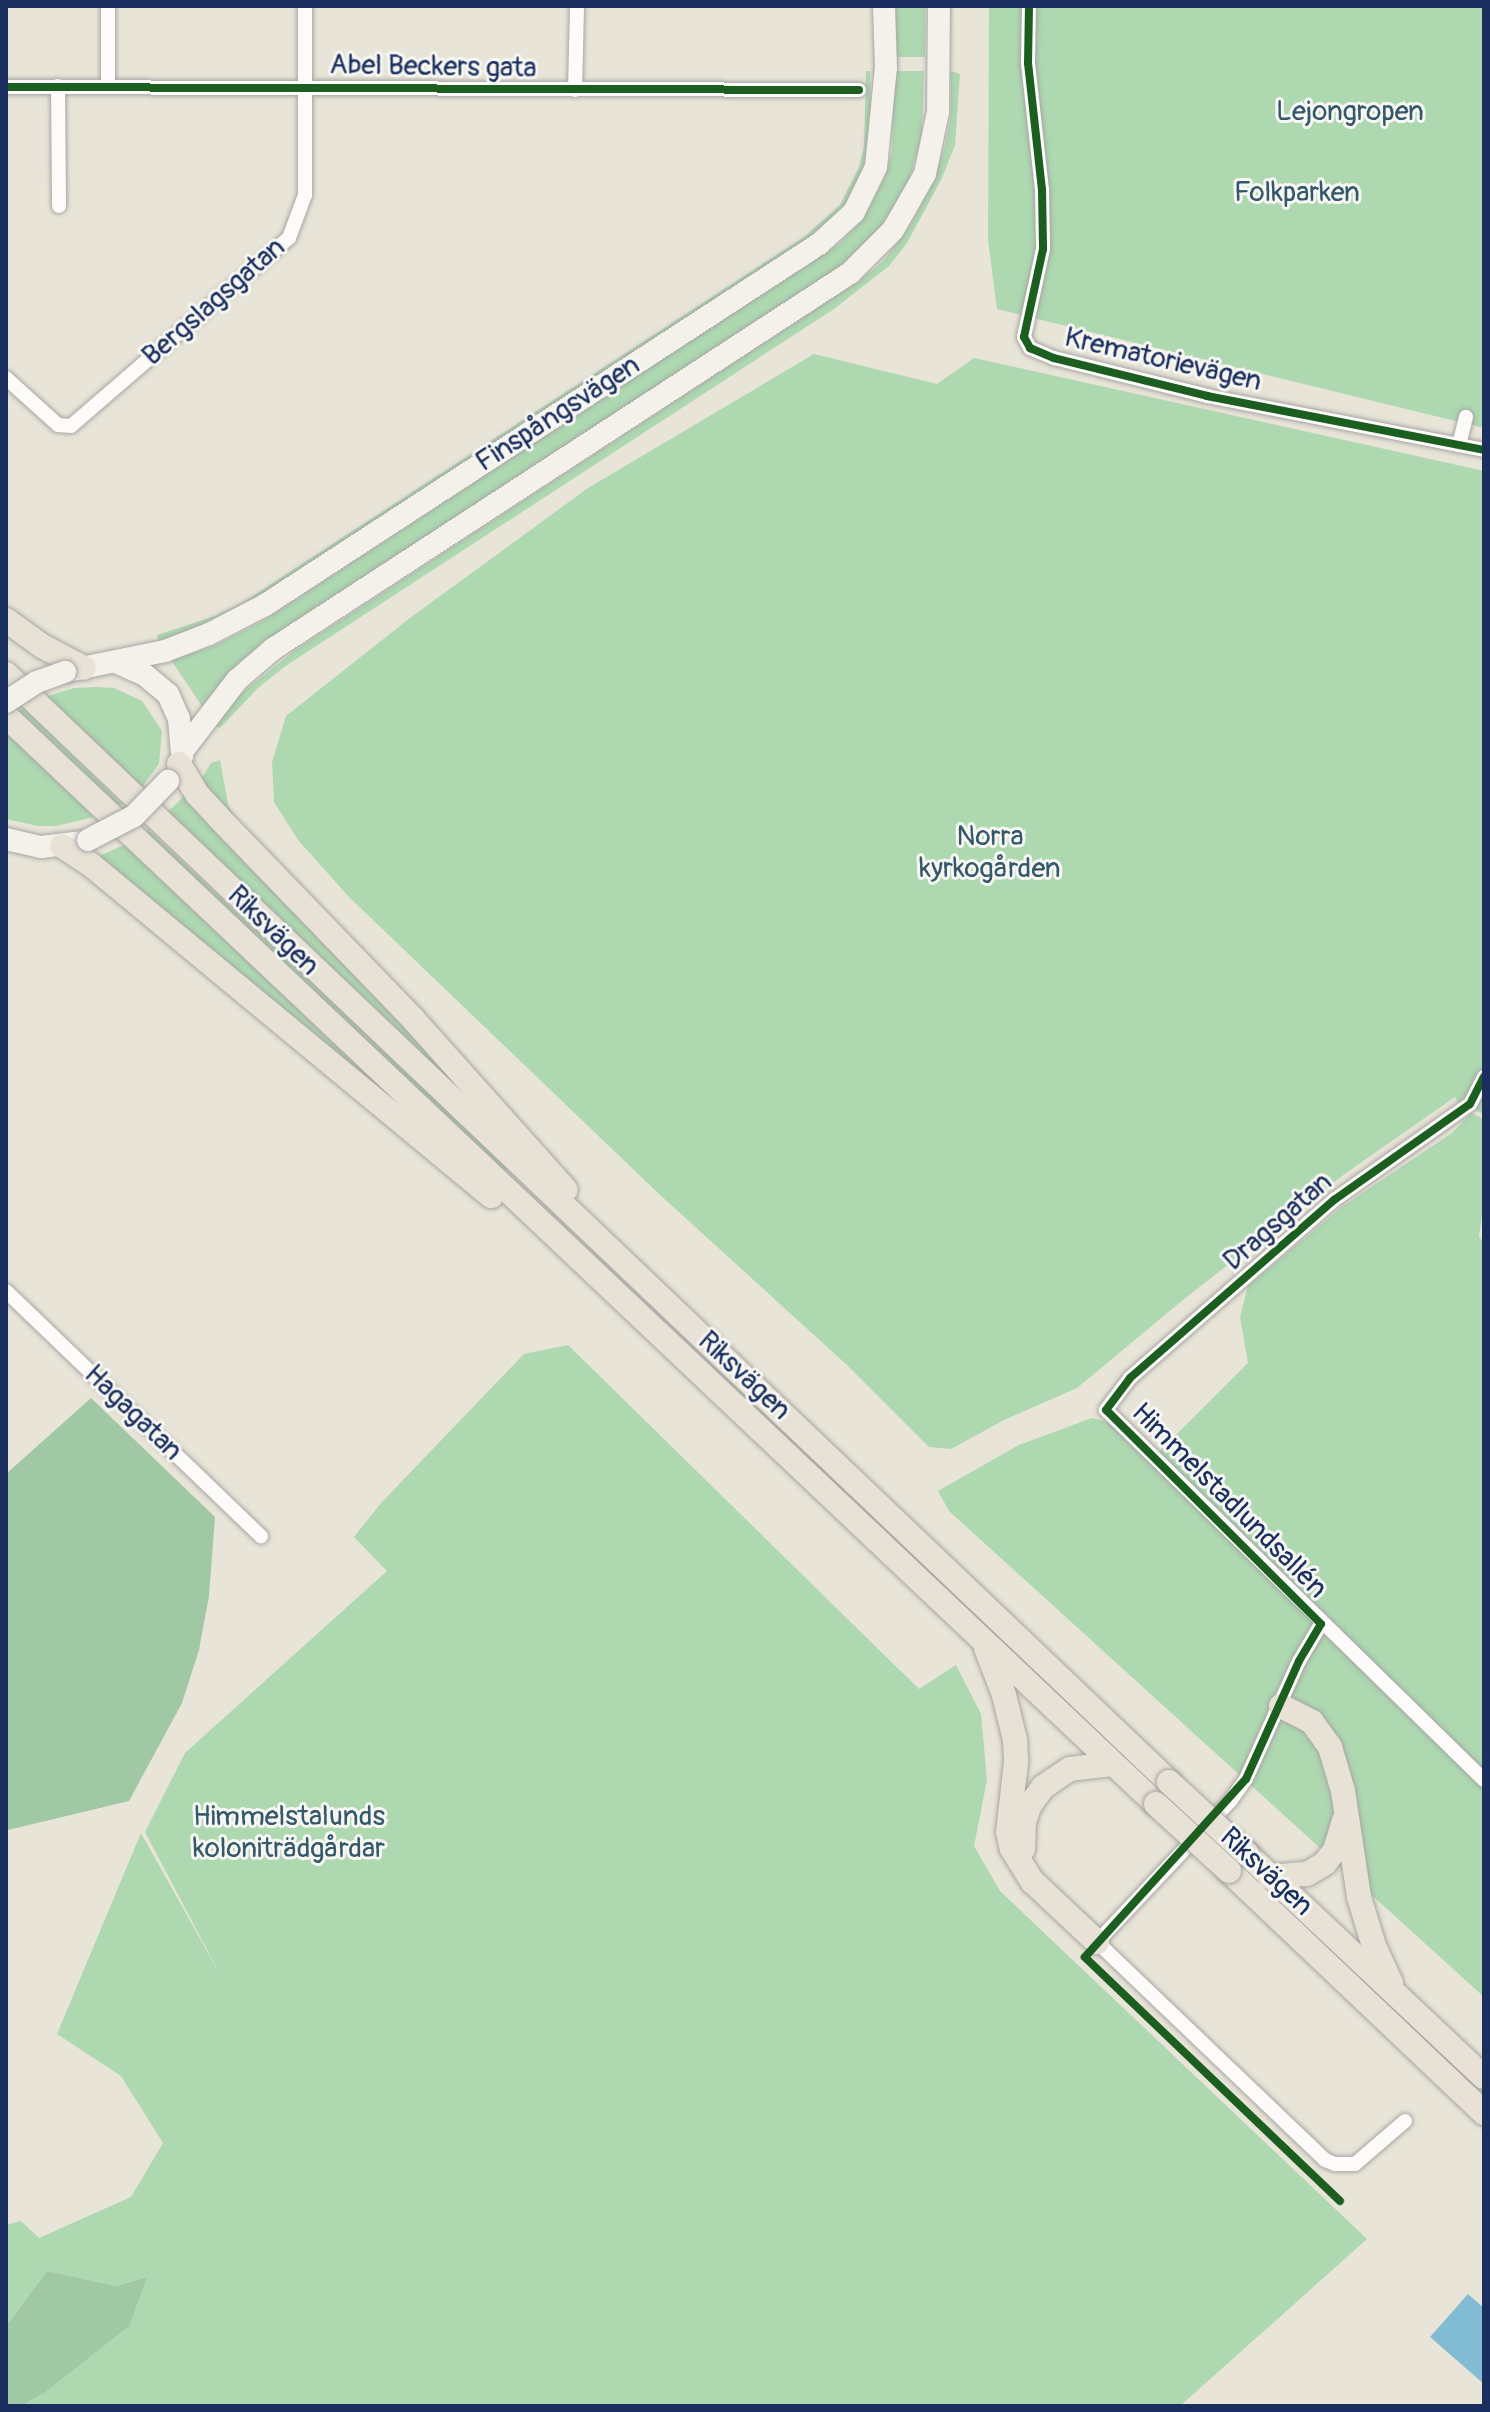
<!DOCTYPE html>
<meta charset="utf-8">
<style>
body{margin:0}
#map{position:relative;width:1490px;height:2412px;overflow:hidden;background:#e8e4d7;font-family:Pangolin,sans-serif}
div>[style]{position:absolute}
.green>*{inset:0;background:#add8b0;transform-origin:0 0}
.forest>*{inset:0;background:#a0c8a4}
.water>*{inset:0;background:#82bcd4}
.roads{filter:drop-shadow(0 0 2px #a6a6a4) drop-shadow(0 0 2px #a6a6a4)}
.minor>*{height:14px;margin:-7px;padding:0 7px;transform-origin:7px;border-radius:7px;background:#fcfbf9}
.secondary>*{height:22px;margin:-11px;padding:0 11px;transform-origin:11px;border-radius:11px;background:#f4f1eb}
.trunk>*{height:24px;margin:-12px;padding:0 12px;transform-origin:12px;border-radius:12px;background:#e8e1d5}
.bridges{filter:drop-shadow(0 0 2px #a6a6a4) drop-shadow(0 0 2px #a6a6a4)}
.secondary-bridge>*{height:22px;margin:-11px;padding:0 11px;transform-origin:11px;border-radius:11px;background:#f4f1eb}
.trunk-bridge>*{height:24px;margin:-12px;padding:0 12px;transform-origin:12px;border-radius:12px;background:#e8e1d5}
.cycleway>*{height:8px;margin:-4px;padding:0 4px;transform-origin:4px;border-radius:4px;background:#1b5e20}
span{translate:-50% -50%;white-space:nowrap;text-align:center;line-height:1.15;-webkit-text-stroke:6px #f6f6f2;paint-order:stroke}
.street-label{font-size:28px;color:#1b2f5e}
.park-label{font-size:28px;color:#34576a}
.frame{position:absolute;inset:0;border:8px solid #1b2f5e;pointer-events:none}
</style>
<div id="map">
<div class="green">
<div style="left:894px;top:6px;width:31px;height:51px"></div>
<div style="clip-path:polygon(989px 6px,1484px 6px,1484px 428px,997px 309px,988px 240px)"></div>
<div style="clip-path:polygon(866px 71px,870px 71px,871px 121px,863px 171px,853px 194px,826px 226px,250px 604px,183px 635px,158px 641px,157px 635px,215px 616px,242px 603px,804px 237px,840px 205px,859px 167px,864px 147px)"></div>
<div style="clip-path:polygon(894px 71px,924px 71px,922px 135px,907px 188px,873px 238px,854px 258px,215px 691px,202px 706px,171px 660px,212px 647px,263px 621px,839px 244px,860px 222px,884px 178px,892px 152px)"></div>
<div style="clip-path:polygon(951px 71px,960px 74px,955px 145px,942px 178px,907px 243px,889px 266px,834px 309px,287px 665px,258px 688px,220px 728px,216px 726px,237px 697px,294px 651px,859px 281px,883px 261px,910px 226px,930px 188px,944px 151px,951px 114px)"></div>
<div style="clip-path:polygon(814px 354px,937px 384px,974px 358px,1484px 471px,1484px 1114px,1458px 1103px,1455px 1097px,1346px 1173px,1184px 1299px,1077px 1388px,1004px 1420px,951px 1449px,929px 1447px,847px 1365px,658px 1193px,349px 897px,298px 840px,274px 802px,272px 762px,286px 716px,410px 618px,588px 488px)"></div>
<div style="clip-path:polygon(95px 687px,114px 688px,142px 701px,162px 731px,159px 764px,139px 791px,42px 698px,74px 688px)"></div>
<div style="clip-path:polygon(24px 708px,122px 804px,115px 807px,16px 712px)"></div>
<div style="clip-path:polygon(6px 731px,94px 817px,56px 826px,38px 826px,6px 819px)"></div>
<div style="clip-path:polygon(220px 760px,228px 804px,236px 822px,205px 787px,202px 778px,211px 763px)"></div>
<div style="clip-path:polygon(184px 796px,504px 1131px,502px 1133px,165px 815px)"></div>
<div style="clip-path:polygon(148px 829px,509px 1168px,502px 1173px,142px 833px)"></div>
<div style="clip-path:polygon(124px 845px,468px 1169px,99px 856px)"></div>
<div style="clip-path:polygon(1471px 1113px,1484px 1119px,1484px 1201px,1479px 1236px,1484px 1245px,1484px 1997px,949px 1511px,938px 1491px,1019px 1445px,1092px 1418px,1108px 1422px,1151px 1460px,1248px 1363px,1240px 1317px,1248px 1286px,1343px 1206px,1452px 1133px)"></div>
<div style="clip-path:polygon(568px 1345px,919px 1689px,956px 1665px,981px 1714px,987px 1780px,974px 1846px,1000px 1891px,1367px 2239px,1180px 2406px,21px 2406px,44px 2393px,146px 2277px,116px 2286px,47px 2271px,6px 2326px,6px 2225px,21px 2221px,39px 2238px,131px 2197px,163px 2143px,121px 2076px,57px 2034px,141px 1833px,222px 1978px,145px 1832px,185px 1753px,387px 1571px,354px 1537px,382px 1502px,524px 1354px)"></div>
</div>
<div class="forest">
<div style="clip-path:polygon(91px 1398px,215px 1517px,209px 1596px,199px 1650px,182px 1703px,129px 1801px,8px 1830px,6px 1836px,6px 1474px)"></div>
<div style="clip-path:polygon(47px 2271px,116px 2286px,147px 2277px,129px 2326px,44px 2393px,21px 2406px,6px 2406px,6px 2326px)"></div>
</div>
<div class="water">
<div style="clip-path:polygon(1468px 2294px,1484px 2308px,1484px 2384px,1430px 2337px)"></div>
</div>
<div class="roads">
<div class="minor">
<div style="left:108px;top:6px;width:80px;rotate:90deg"></div>
<div style="left:1029px;top:6px;width:57px;rotate:91deg"></div>
<div style="left:1028px;top:63px;width:127px;rotate:83.7deg"></div>
<div style="left:1042px;top:189px;width:60px;rotate:89deg"></div>
<div style="left:1043px;top:249px;width:90px;rotate:102.2deg"></div>
<div style="left:1024px;top:337px;width:13px;rotate:61deg"></div>
<div style="left:1030px;top:348px;width:26px;rotate:23deg"></div>
<div style="left:1054px;top:358px;width:158px;rotate:13.9deg"></div>
<div style="left:1207px;top:396px;width:282px;rotate:11deg"></div>
<div style="left:58px;top:86px;width:120px;rotate:89.5deg"></div>
<div style="left:6px;top:87px;width:853px;rotate:0.2deg"></div>
<div style="left:575px;top:90px;width:84px;rotate:-88.6deg"></div>
<div style="left:6px;top:378px;width:70px;rotate:42.1deg"></div>
<div style="left:58px;top:425px;width:13px;rotate:4deg"></div>
<div style="left:71px;top:426px;width:288px;rotate:-40.8deg"></div>
<div style="left:289px;top:238px;width:46px;rotate:-69.6deg"></div>
<div style="left:305px;top:195px;width:189px;rotate:-90deg"></div>
<div style="left:1459px;top:445px;width:29px;rotate:-76deg"></div>
<div style="left:1484px;top:1077px;width:30px;rotate:117deg"></div>
<div style="left:1470px;top:1104px;width:166px;rotate:144.8deg"></div>
<div style="left:1334px;top:1200px;width:271px;rotate:138.9deg"></div>
<div style="left:1130px;top:1378px;width:40px;rotate:127deg"></div>
<div style="left:1106px;top:1410px;width:529px;rotate:44.39deg"></div>
<div style="left:6px;top:1291px;width:354px;rotate:43.9deg"></div>
<div style="left:1321px;top:1624px;width:43px;rotate:120.7deg"></div>
<div style="left:1299px;top:1661px;width:129px;rotate:114.2deg"></div>
<div style="left:1246px;top:1779px;width:26px;rotate:126deg"></div>
<div style="left:1231px;top:1800px;width:195px;rotate:133.3deg"></div>
<div style="left:1097px;top:1942px;width:315px;rotate:43.7deg"></div>
<div style="left:1325px;top:2160px;width:11px;rotate:22deg"></div>
<div style="left:1335px;top:2164px;width:20px"></div>
<div style="left:1355px;top:2164px;width:66px;rotate:-40.7deg"></div>
</div>
<div class="secondary">
<div style="left:118px;top:663px;width:30px;rotate:24deg"></div>
<div style="left:145px;top:675px;width:30px;rotate:40deg"></div>
<div style="left:168px;top:694px;width:27px;rotate:66deg"></div>
<div style="left:179px;top:719px;width:37px;rotate:85deg"></div>
<div style="left:67px;top:671px;width:100px;rotate:-11.5deg"></div>
<div style="left:165px;top:651px;width:47px;rotate:-21.1deg"></div>
<div style="left:209px;top:634px;width:63px;rotate:-27.4deg"></div>
<div style="left:265px;top:605px;width:661px;rotate:-33.09deg"></div>
<div style="left:819px;top:244px;width:47px;rotate:-42.4deg"></div>
<div style="left:854px;top:212px;width:50px;rotate:-63.9deg"></div>
<div style="left:876px;top:167px;width:100px;rotate:-84.3deg"></div>
<div style="left:886px;top:67px;width:61px;rotate:-91.9deg"></div>
<div style="left:184px;top:749px;width:87px;rotate:-52.5deg"></div>
<div style="left:237px;top:680px;width:48px;rotate:-40.7deg"></div>
<div style="left:273px;top:649px;width:689px;rotate:-33.09deg"></div>
<div style="left:850px;top:273px;width:61px;rotate:-45deg"></div>
<div style="left:893px;top:230px;width:64px;rotate:-60.3deg"></div>
<div style="left:925px;top:174px;width:63px;rotate:-78.2deg"></div>
<div style="left:938px;top:112px;width:106px;rotate:-89.5deg"></div>
<div style="left:6px;top:839px;width:36px;rotate:13deg"></div>
<div style="left:41px;top:847px;width:38px;rotate:-7deg"></div>
</div>
<div class="trunk">
<div style="left:6px;top:620px;width:44px;rotate:35.8deg"></div>
<div style="left:42px;top:646px;width:47px;rotate:27.6deg"></div>
<div style="left:6px;top:674px;width:1606px;rotate:43.61deg"></div>
<div style="left:6px;top:716px;width:1583px;rotate:43.41deg"></div>
<div style="left:179px;top:764px;width:35px;rotate:59deg"></div>
<div style="left:197px;top:794px;width:33px;rotate:47deg"></div>
<div style="left:219px;top:818px;width:279px;rotate:46deg"></div>
<div style="left:413px;top:1019px;width:229px;rotate:48.2deg"></div>
<div style="left:62px;top:846px;width:33px;rotate:33deg"></div>
<div style="left:90px;top:864px;width:521px;rotate:39.62deg"></div>
<div style="left:986px;top:1648px;width:50px;rotate:69deg"></div>
<div style="left:1004px;top:1695px;width:46px;rotate:76.3deg"></div>
<div style="left:1015px;top:1740px;width:22px;rotate:87deg"></div>
<div style="left:1016px;top:1762px;width:70px;rotate:96.5deg"></div>
<div style="left:1008px;top:1832px;width:17px;rotate:77deg"></div>
<div style="left:1012px;top:1849px;width:39px;rotate:58deg"></div>
<div style="left:1033px;top:1882px;width:88px;rotate:43.2deg"></div>
<div style="left:1281px;top:1706px;width:35px;rotate:27deg"></div>
<div style="left:1312px;top:1722px;width:31px;rotate:54deg"></div>
<div style="left:1330px;top:1747px;width:46px;rotate:73.5deg"></div>
<div style="left:1343px;top:1791px;width:107px;rotate:81.4deg"></div>
<div style="left:1359px;top:1897px;width:51px;rotate:73deg"></div>
<div style="left:1374px;top:1946px;width:41px;rotate:65.3deg"></div>
<div style="left:1023px;top:1849px;width:27px;rotate:-88deg"></div>
<div style="left:1024px;top:1822px;width:18px;rotate:-71deg"></div>
<div style="left:1030px;top:1805px;width:22px;rotate:-54deg"></div>
<div style="left:1043px;top:1787px;width:32px;rotate:-34deg"></div>
<div style="left:1070px;top:1769px;width:42px;rotate:-6.8deg"></div>
<div style="left:1247px;top:1854px;width:325px;rotate:43.3deg"></div>
<div style="left:1229px;top:1871px;width:352px;rotate:43.5deg"></div>
<div style="left:1270px;top:1877px;width:37px;rotate:-5deg"></div>
<div style="left:1307px;top:1874px;width:21px;rotate:-31deg"></div>
<div style="left:1325px;top:1863px;width:16px;rotate:-52deg"></div>
<div style="left:1335px;top:1850px;width:30px;rotate:-73deg"></div>
</div>
</div>
<div class="bridges">
<div class="secondary-bridge">
<div style="left:6px;top:702px;width:37px;rotate:-33deg"></div>
<div style="left:37px;top:682px;width:30px;rotate:-20deg"></div>
<div style="left:88px;top:840px;width:52px;rotate:-27.6deg"></div>
<div style="left:134px;top:816px;width:49px;rotate:-45.8deg"></div>
</div>
<div class="trunk-bridge">
<div style="left:1169px;top:1782px;width:106px;rotate:42.7deg"></div>
<div style="left:1156px;top:1804px;width:99px;rotate:42.5deg"></div>
</div>
</div>
<div class="cycleway">
<div style="left:1029px;top:6px;width:57px;rotate:91deg"></div>
<div style="left:1028px;top:63px;width:127px;rotate:83.7deg"></div>
<div style="left:1042px;top:189px;width:60px;rotate:89deg"></div>
<div style="left:1043px;top:249px;width:90px;rotate:102.2deg"></div>
<div style="left:1024px;top:337px;width:13px;rotate:61deg"></div>
<div style="left:1030px;top:348px;width:26px;rotate:23deg"></div>
<div style="left:1054px;top:358px;width:158px;rotate:13.9deg"></div>
<div style="left:1207px;top:396px;width:282px;rotate:11deg"></div>
<div style="left:6px;top:87px;width:853px;rotate:0.2deg"></div>
<div style="left:1340px;top:2201px;width:353px;rotate:-136.3deg"></div>
<div style="left:1085px;top:1957px;width:240px;rotate:-47.9deg"></div>
<div style="left:1246px;top:1779px;width:129px;rotate:-65.8deg"></div>
<div style="left:1299px;top:1661px;width:43px;rotate:-59.3deg"></div>
<div style="left:1321px;top:1624px;width:303px;rotate:-135.1deg"></div>
<div style="left:1106px;top:1410px;width:40px;rotate:-53deg"></div>
<div style="left:1130px;top:1378px;width:271px;rotate:-41.1deg"></div>
<div style="left:1334px;top:1200px;width:166px;rotate:-35.2deg"></div>
<div style="left:1470px;top:1104px;width:30px;rotate:-63deg"></div>
</div>
<div class="street-label">
<span style="left:433px;top:67px;rotate:1deg">Abel Beckers gata</span>
<span style="left:214px;top:302px;rotate:-41deg">Bergslagsgatan</span>
<span style="left:1163px;top:360px;rotate:13deg">Krematorievägen</span>
<span style="left:558px;top:414px;rotate:-33deg">Finspångsvägen</span>
<span style="left:273px;top:931px;rotate:44deg">Riksvägen</span>
<span style="left:1278px;top:1222px;rotate:-41deg">Dragsgatan</span>
<span style="left:744px;top:1376px;rotate:43deg">Riksvägen</span>
<span style="left:133px;top:1413px;rotate:44deg">Hagagatan</span>
<span style="left:1229px;top:1501px;rotate:45deg">Himmelstadlundsallén</span>
<span style="left:1266px;top:1872px;rotate:43deg">Riksvägen</span>
</div>
<div class="park-label">
<span style="left:1350px;top:112px">Lejongropen</span>
<span style="left:1297px;top:193px">Folkparken</span>
<span style="left:990px;top:853px">Norra<br>kyrkogården</span>
<span style="left:289px;top:1833px">Himmelstalunds<br>koloniträdgårdar</span>
</div>
<div class="frame"></div>
</div>
